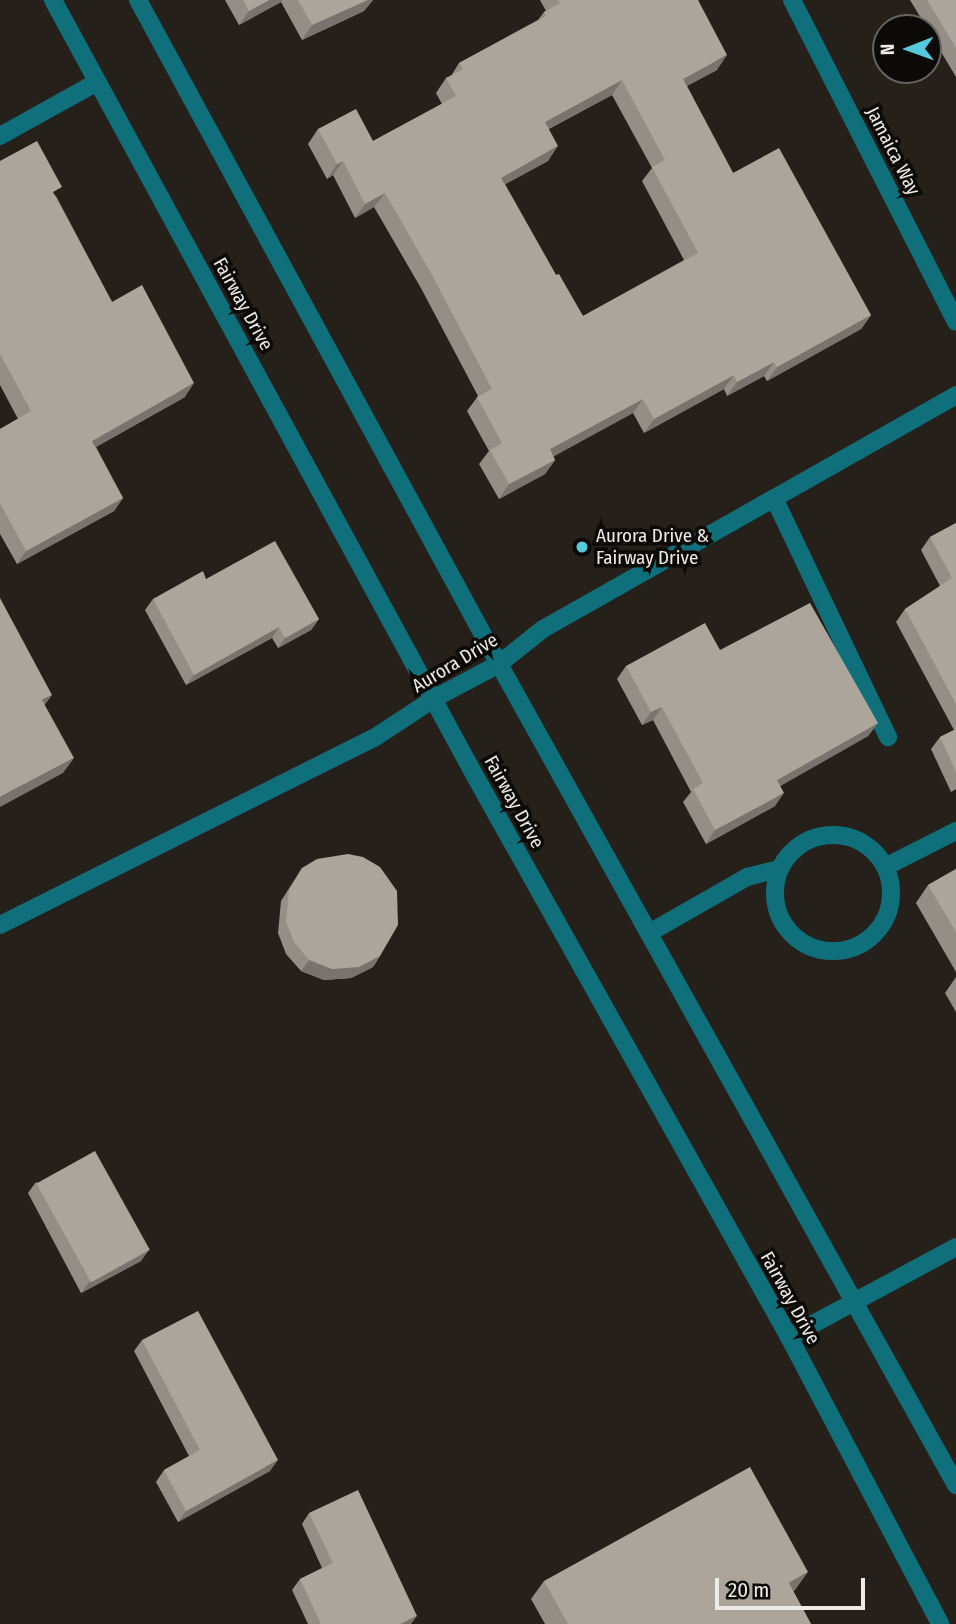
<!DOCTYPE html>
<style>
body{margin:0}
#map{position:relative;width:956px;height:1624px;overflow:hidden;background:#252019;font-family:"Fira Sans Condensed",sans-serif}
div>[style]{position:absolute}
.service>*{height:18px;margin:-9px;padding:0 9px;transform-origin:9px;border-radius:9px;background:#0f6f7b}
.minor>*{height:18px;margin:-9px;padding:0 9px;transform-origin:9px;border-radius:9px;background:#0f6f7b}
.minor>.ring{margin:-9px;padding:0;box-sizing:content-box;background:none;border:18px solid #0f6f7b;border-radius:50%}
.tertiary>*{height:18px;margin:-9px;padding:0 9px;transform-origin:9px;border-radius:9px;background:#0f6f7b}
.wall>*{inset:0;background:#948e86}
.shaded-wall>*{inset:0;background:#78746d}
.building>*{inset:0;background:#aca59c;transform-origin:0 0}
.dots>*{width:19px;height:19px;translate:-50% -50%;box-sizing:border-box;border:4px solid #0c0a07;border-radius:50%}
span{translate:-50% -50%;white-space:nowrap;text-align:center;line-height:1.15;-webkit-text-stroke:7px #0c0a07;paint-order:stroke}
.street-label{font-size:19px;color:#efebe6}
.poi-label{font-size:19px;color:#efebe6}
.left{translate:0 -50%;text-align:left}
.north{position:absolute;left:872px;top:14px;width:70px;height:70px;box-sizing:border-box;background:#0c0a07;border:2px solid #676460;border-radius:50%;rotate:269deg;font-size:19px;font-weight:700;line-height:28px;text-align:center;color:#efebe6}
.north::after{content:'';display:block;margin:auto;width:24px;height:32px;background:#54cadc;clip-path:polygon(50% 0,100% 100%,50% 72%,0 100%)}
.scale{position:absolute;left:715px;top:1578px;width:150px;height:32px;box-sizing:border-box;border:4px solid #efebe6;border-top:0;padding-left:9px;font-size:21px;line-height:24px;white-space:nowrap;color:#efebe6;-webkit-text-stroke:5px #0c0a07;paint-order:stroke}
</style>
<div id="map">
<div class="service">
<div style="left:0;top:136px;width:111px;rotate:-29.1deg"></div>
<div style="left:774px;top:498px;width:265px;rotate:64.5deg"></div>
</div>
<div class="minor">
<div style="left:792px;top:0;width:361px;rotate:63deg"></div>
<div class="ring" style="left:775px;top:835px;width:98px;height:98px"></div>
<div style="left:885px;top:867px;width:80px;rotate:-26.9deg"></div>
<div style="left:0;top:925px;width:418px;rotate:-26.6deg"></div>
<div style="left:374px;top:738px;width:73px;rotate:-33.3deg"></div>
<div style="left:435px;top:698px;width:72px;rotate:-28deg"></div>
<div style="left:499px;top:664px;width:56px;rotate:-38.5deg"></div>
<div style="left:543px;top:629px;width:475px;rotate:-29.5deg"></div>
<div style="left:649px;top:933px;width:113px;rotate:-29.7deg"></div>
<div style="left:747px;top:877px;width:33px;rotate:-14deg"></div>
<div style="left:789px;top:1337px;width:190px;rotate:-28.3deg"></div>
</div>
<div class="tertiary">
<div style="left:53px;top:0;width:883px;rotate:61.46deg"></div>
<div style="left:475px;top:776px;width:643px;rotate:60.76deg"></div>
<div style="left:789px;top:1337px;width:324px;rotate:62.2deg"></div>
<div style="left:138px;top:0;width:756px;rotate:61.47deg"></div>
<div style="left:499px;top:664px;width:940px;rotate:60.9deg"></div>
</div>
<div class="wall">
<div style="clip-path:polygon(225px 0,373px 0,364px 11px,302px 40px,281px 2px,239px 25px)"></div>
<div style="clip-path:polygon(evenodd,540px 0,698px 0,717px 70px,687px 86px,733px 173px,871px 315px,861px 329px,767px 381px,764px 376px,727px 396px,724px 389px,644px 433px,633px 413px,553px 456px,555px 460px,545px 474px,499px 499px,479px 464px,489px 451px,467px 411px,478px 396px,422px 290px,374px 207px,355px 218px,333px 175px,327px 179px,308px 144px,318px 129px,373px 141px,442px 104px,436px 93px,446px 78px,451px 76px,459px 63px,538px 20px,544px 12px,546px 11px,540px 0,612px 95px,652px 168px,642px 181px,684px 260px,583px 316px,556px 275px,505px 184px,548px 161px,549px 129px,612px 95px)"></div>
<div style="clip-path:polygon(910px 0,956px 0,956px 77px,928px 30px,928px 28px,927px 28px)"></div>
<div style="clip-path:polygon(0 161px,56px 196px,112px 302px,185px 397px,96px 447px,123px 498px,114px 511px,17px 564px,0 534px,0 429px,18px 419px,0 385px)"></div>
<div style="clip-path:polygon(956px 523px,956px 789px,951px 792px,931px 749px,940px 737px,954px 730px,896px 622px,905px 609px,940px 586px,921px 550px,930px 537px)"></div>
<div style="clip-path:polygon(206px 579px,319px 619px,311px 630px,278px 648px,272px 638px,186px 685px,145px 610px,153px 599px)"></div>
<div style="clip-path:polygon(720px 650px,878px 723px,868px 736px,780px 786px,775px 806px,706px 844px,683px 802px,691px 792px,653px 720px,642px 725px,617px 679px,626px 666px)"></div>
<div style="clip-path:polygon(302px 868px,380px 956px,373px 967px,351px 978px,324px 980px,301px 971px,286px 954px,278px 933px,281px 901px)"></div>
<div style="clip-path:polygon(956px 869px,956px 972px,916px 903px,928px 885px)"></div>
<div style="clip-path:polygon(956px 977px,956px 1012px,945px 993px)"></div>
<div style="clip-path:polygon(36px 1182px,141px 1261px,81px 1293px,28px 1193px)"></div>
<div style="clip-path:polygon(142px 1340px,270px 1471px,178px 1522px,156px 1482px,164px 1470px,189px 1456px,134px 1351px)"></div>
<div style="clip-path:polygon(309px 1513px,411px 1624px,308px 1624px,292px 1590px,300px 1579px,322px 1568px,302px 1524px)"></div>
<div style="clip-path:polygon(544px 1581px,795px 1590px,793px 1591px,811px 1624px,545px 1624px,531px 1599px)"></div>
</div>
<div class="shaded-wall">
<div style="clip-path:polygon(269px 0,283px 0,281px 2px,239px 25px,249px 11px)"></div>
<div style="clip-path:polygon(366px 0,373px 0,364px 11px,302px 40px,312px 25px)"></div>
<div style="clip-path:polygon(727px 55px,717px 70px,673px 93px,683px 79px)"></div>
<div style="clip-path:polygon(622px 80px,612px 95px,535px 136px,545px 122px)"></div>
<div style="clip-path:polygon(558px 146px,548px 161px,491px 192px,501px 178px)"></div>
<div style="clip-path:polygon(343px 161px,333px 175px,327px 179px,337px 164px)"></div>
<div style="clip-path:polygon(385px 193px,374px 207px,355px 218px,365px 204px)"></div>
<div style="clip-path:polygon(871px 315px,861px 329px,767px 381px,777px 367px)"></div>
<div style="clip-path:polygon(774px 362px,764px 376px,727px 396px,737px 382px)"></div>
<div style="clip-path:polygon(734px 375px,724px 389px,644px 433px,654px 419px)"></div>
<div style="clip-path:polygon(194px 383px,185px 397px,83px 454px,92px 441px)"></div>
<div style="clip-path:polygon(643px 399px,633px 413px,540px 464px,550px 449px)"></div>
<div style="clip-path:polygon(555px 460px,545px 474px,499px 499px,509px 484px)"></div>
<div style="clip-path:polygon(123px 498px,114px 511px,17px 564px,26px 551px)"></div>
<div style="clip-path:polygon(319px 619px,311px 630px,278px 648px,285px 638px)"></div>
<div style="clip-path:polygon(279px 627px,272px 638px,186px 685px,194px 675px)"></div>
<div style="clip-path:polygon(52px 695px,41px 710px,42px 700px)"></div>
<div style="clip-path:polygon(662px 707px,653px 720px,642px 725px,651px 712px)"></div>
<div style="clip-path:polygon(878px 723px,868px 736px,768px 793px,777px 780px)"></div>
<div style="clip-path:polygon(74px 758px,63px 773px,0 807px,0 797px)"></div>
<div style="clip-path:polygon(784px 793px,775px 806px,706px 844px,715px 830px)"></div>
<div style="clip-path:polygon(380px 956px,373px 967px,351px 978px,324px 980px,301px 971px,309px 960px)"></div>
<div style="clip-path:polygon(149px 1250px,141px 1261px,81px 1293px,89px 1282px)"></div>
<div style="clip-path:polygon(278px 1460px,270px 1471px,178px 1522px,186px 1511px)"></div>
<div style="clip-path:polygon(808px 1572px,795px 1590px,776px 1601px,789px 1583px)"></div>
<div style="clip-path:polygon(417px 1616px,411px 1624px,400px 1624px)"></div>
</div>
<div class="building">
<div style="clip-path:polygon(243px 0,269px 0,249px 11px)"></div>
<div style="clip-path:polygon(298px 0,368px 0,312px 25px)"></div>
<div style="clip-path:polygon(evenodd,558px 0,698px 0,727px 55px,683px 79px,733px 173px,779px 148px,871px 315px,777px 367px,774px 362px,737px 382px,734px 375px,654px 419px,643px 399px,550px 449px,555px 460px,509px 484px,490px 450px,502px 443px,477px 397px,492px 389px,432px 275px,385px 193px,365px 204px,343px 161px,337px 164px,318px 129px,356px 109px,373px 141px,456px 96px,446px 78px,463px 69px,459px 63px,546px 16px,544px 12px,560px 3px,558px 0,622px 80px,665px 160px,652px 167px,698px 253px,583px 316px,559px 274px,556px 275px,501px 178px,558px 146px,545px 122px,622px 80px)"></div>
<div style="clip-path:polygon(927px 0,956px 0,956px 48px)"></div>
<div style="clip-path:polygon(37px 141px,62px 187px,53px 192px,112px 302px,142px 285px,194px 383px,92px 441px,123px 498px,26px 551px,0 503px,0 429px,31px 411px,0 354px,0 161px)"></div>
<div style="clip-path:polygon(956px 523px,956px 704px,905px 609px,952px 578px,930px 537px)"></div>
<div style="clip-path:polygon(275px 541px,319px 619px,285px 638px,279px 627px,194px 675px,153px 599px,203px 571px,206px 579px)"></div>
<div style="clip-path:polygon(0 598px,52px 695px,42px 700px,74px 758px,0 797px)"></div>
<div style="clip-path:polygon(810px 603px,878px 723px,777px 780px,784px 793px,715px 830px,693px 789px,703px 783px,662px 707px,651px 712px,626px 666px,705px 623px,720px 650px)"></div>
<div style="clip-path:polygon(956px 729px,956px 772px,940px 737px)"></div>
<div style="clip-path:polygon(348px 854px,363px 857px,380px 867px,397px 891px,398px 925px,380px 956px,359px 967px,332px 969px,309px 960px,294px 942px,286px 922px,289px 890px,302px 868px,317px 859px)"></div>
<div style="clip-path:polygon(956px 869px,956px 932px,928px 885px)"></div>
<div style="left:95px;top:1151px;width:113px;height:67px;rotate:61deg"></div>
<div style="clip-path:polygon(198px 1311px,278px 1460px,186px 1511px,164px 1470px,200px 1450px,142px 1340px)"></div>
<div style="clip-path:polygon(750px 1467px,808px 1572px,789px 1583px,811px 1624px,568px 1624px,544px 1581px)"></div>
<div style="clip-path:polygon(358px 1490px,417px 1616px,400px 1624px,321px 1624px,300px 1579px,333px 1563px,309px 1513px)"></div>
</div>
<div class="dots">
<div style="left:582px;top:547px;background:#54cadc"></div>
</div>
<div class="street-label">
<span style="left:893px;top:151px;rotate:63deg">Jamaica Way</span>
<span style="left:243px;top:304px;rotate:61deg">Fairway Drive</span>
<span style="left:455px;top:663px;rotate:-31deg">Aurora Drive</span>
<span style="left:514px;top:802px;rotate:61deg">Fairway Drive</span>
<span style="left:790px;top:1298px;rotate:61deg">Fairway Drive</span>
</div>
<div class="poi-label">
<span class="left" style="left:596px;top:547px">Aurora Drive &amp;<br>Fairway Drive</span>
</div>
<div class="north">N</div>
<div class="scale">20 m</div>
</div>
